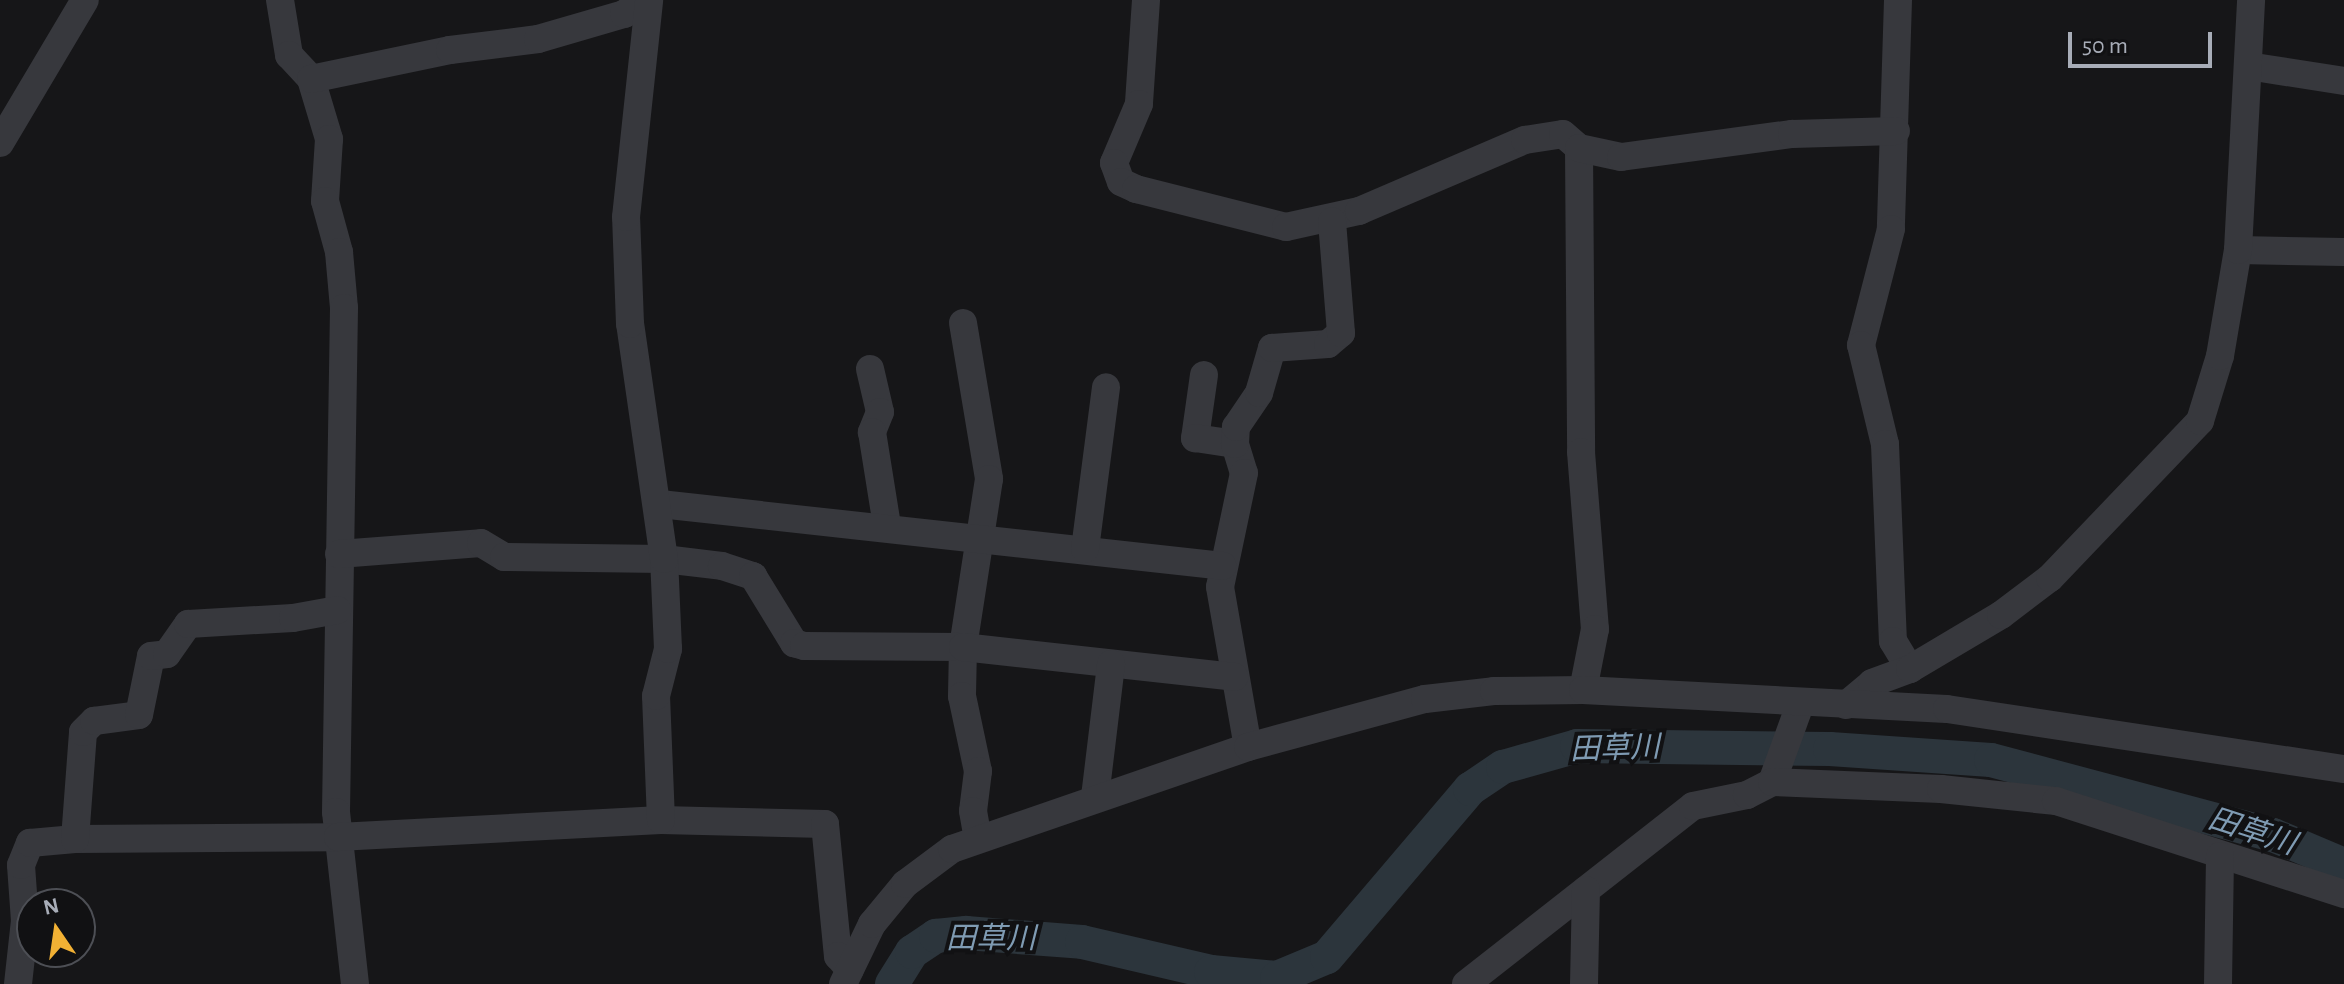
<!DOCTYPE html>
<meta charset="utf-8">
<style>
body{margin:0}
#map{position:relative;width:2344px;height:984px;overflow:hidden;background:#161618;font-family:"Alegreya Sans","Noto Sans JP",sans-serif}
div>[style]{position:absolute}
.river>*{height:34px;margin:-17px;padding:0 17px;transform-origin:17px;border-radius:17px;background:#2c353c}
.minor>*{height:28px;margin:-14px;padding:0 14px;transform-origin:14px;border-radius:14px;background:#37383d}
span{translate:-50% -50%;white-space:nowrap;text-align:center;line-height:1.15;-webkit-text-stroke:8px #111113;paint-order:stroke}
.water-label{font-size:30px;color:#7f9bb3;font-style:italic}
.north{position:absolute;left:16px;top:888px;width:80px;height:80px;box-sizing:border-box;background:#111113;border:2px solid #4d4f55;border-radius:50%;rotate:347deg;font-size:22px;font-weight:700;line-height:32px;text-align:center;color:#a8adb8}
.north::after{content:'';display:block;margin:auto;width:28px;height:36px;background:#f2b134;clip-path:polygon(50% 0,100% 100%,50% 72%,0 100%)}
.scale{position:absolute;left:2068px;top:32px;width:144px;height:36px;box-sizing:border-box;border:4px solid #a8adb8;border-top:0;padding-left:10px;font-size:24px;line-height:28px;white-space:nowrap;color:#a8adb8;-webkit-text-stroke:6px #111113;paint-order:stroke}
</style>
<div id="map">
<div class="river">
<div style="left:892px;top:984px;width:38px;rotate:-58deg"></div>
<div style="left:912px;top:952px;width:29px;rotate:-34deg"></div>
<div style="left:936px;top:936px;width:30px;rotate:-6deg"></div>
<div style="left:966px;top:933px;width:116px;rotate:4.4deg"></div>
<div style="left:1082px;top:942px;width:132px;rotate:13.1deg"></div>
<div style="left:1211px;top:972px;width:66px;rotate:5.2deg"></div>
<div style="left:1277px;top:978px;width:54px;rotate:-22.8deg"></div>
<div style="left:1327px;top:957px;width:221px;rotate:-49.6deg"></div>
<div style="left:1470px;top:789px;width:40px;rotate:-34deg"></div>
<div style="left:1503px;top:767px;width:77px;rotate:-15.8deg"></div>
<div style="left:1577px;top:746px;width:253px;rotate:0.7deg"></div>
<div style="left:1830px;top:749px;width:161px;rotate:3.9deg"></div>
<div style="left:1991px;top:760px;width:292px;rotate:14.9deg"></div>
<div style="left:2273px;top:835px;width:77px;rotate:22.9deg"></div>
</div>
<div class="minor">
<div style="left:280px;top:0;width:56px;rotate:80.7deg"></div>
<div style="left:289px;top:55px;width:33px;rotate:47deg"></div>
<div style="left:311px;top:79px;width:63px;rotate:73.3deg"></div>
<div style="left:329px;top:139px;width:62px;rotate:93.7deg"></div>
<div style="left:325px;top:201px;width:53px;rotate:74.6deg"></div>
<div style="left:339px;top:252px;width:56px;rotate:84.9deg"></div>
<div style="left:344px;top:308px;width:504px;rotate:90.91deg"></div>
<div style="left:336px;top:812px;width:173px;rotate:83.7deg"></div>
<div style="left:1146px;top:0;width:104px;rotate:93.9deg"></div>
<div style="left:1139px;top:104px;width:64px;rotate:113deg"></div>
<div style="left:1114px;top:163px;width:20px;rotate:70deg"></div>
<div style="left:1121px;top:182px;width:17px;rotate:25deg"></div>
<div style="left:1136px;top:189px;width:155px;rotate:14.2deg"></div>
<div style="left:1286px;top:227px;width:75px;rotate:-12.4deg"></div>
<div style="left:1359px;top:211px;width:181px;rotate:-23.2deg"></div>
<div style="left:1525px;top:140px;width:38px;rotate:-9deg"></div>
<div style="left:1563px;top:134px;width:21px;rotate:41deg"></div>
<div style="left:1579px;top:148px;width:304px;rotate:89.6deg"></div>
<div style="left:1581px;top:452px;width:178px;rotate:85.5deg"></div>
<div style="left:1595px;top:629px;width:62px;rotate:101.1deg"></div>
<div style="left:1898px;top:0;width:229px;rotate:91.8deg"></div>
<div style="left:1891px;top:229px;width:120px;rotate:104.5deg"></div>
<div style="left:1861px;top:345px;width:102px;rotate:76.4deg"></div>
<div style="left:1885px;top:444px;width:197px;rotate:87.7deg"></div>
<div style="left:1893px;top:641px;width:33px;rotate:59deg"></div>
<div style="left:2248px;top:66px;width:97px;rotate:8.9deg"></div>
<div style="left:311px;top:79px;width:142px;rotate:-11.8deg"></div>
<div style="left:450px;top:50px;width:89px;rotate:-7.1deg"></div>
<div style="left:538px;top:39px;width:90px;rotate:-16.2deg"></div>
<div style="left:624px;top:14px;width:24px;rotate:-35deg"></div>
<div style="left:0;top:143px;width:166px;rotate:-59.3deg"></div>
<div style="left:1579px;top:148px;width:43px;rotate:12.1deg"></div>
<div style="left:1621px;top:157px;width:173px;rotate:-7.7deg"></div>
<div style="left:1792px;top:134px;width:104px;rotate:-1.7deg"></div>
<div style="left:2238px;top:250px;width:106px;rotate:1.1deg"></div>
<div style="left:963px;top:323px;width:158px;rotate:80.5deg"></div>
<div style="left:989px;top:479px;width:170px;rotate:98.8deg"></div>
<div style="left:963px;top:647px;width:49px;rotate:91.2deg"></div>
<div style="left:962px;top:696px;width:77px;rotate:78deg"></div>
<div style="left:978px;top:771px;width:40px;rotate:97.1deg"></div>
<div style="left:973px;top:811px;width:27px;rotate:80deg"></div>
<div style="left:870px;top:369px;width:44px;rotate:76.9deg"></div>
<div style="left:880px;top:412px;width:22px;rotate:112deg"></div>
<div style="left:872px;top:432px;width:95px;rotate:80.9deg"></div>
<div style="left:1204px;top:375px;width:64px;rotate:98.1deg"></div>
<div style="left:1195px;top:438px;width:40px;rotate:8.5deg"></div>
<div style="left:1235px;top:444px;width:30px;rotate:73deg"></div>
<div style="left:1244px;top:473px;width:116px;rotate:101.9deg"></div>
<div style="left:1220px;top:587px;width:162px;rotate:80.1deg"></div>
<div style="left:1235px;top:444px;width:17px;rotate:-87deg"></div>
<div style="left:1236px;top:427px;width:41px;rotate:-55.9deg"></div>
<div style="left:1259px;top:393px;width:47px;rotate:-73.9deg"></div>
<div style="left:1272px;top:348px;width:56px;rotate:-4.1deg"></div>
<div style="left:1328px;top:344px;width:17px;rotate:-40deg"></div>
<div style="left:1341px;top:333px;width:112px;rotate:-94.6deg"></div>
<div style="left:660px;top:504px;width:566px;rotate:6.28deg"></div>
<div style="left:1085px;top:549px;width:163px;rotate:-82.6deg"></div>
<div style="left:339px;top:554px;width:142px;rotate:-4.4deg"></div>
<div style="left:481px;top:543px;width:27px;rotate:31deg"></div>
<div style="left:504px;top:557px;width:160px;rotate:0.7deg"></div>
<div style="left:664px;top:559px;width:58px;rotate:6.9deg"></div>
<div style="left:722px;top:566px;width:33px;rotate:18deg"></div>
<div style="left:753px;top:576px;width:79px;rotate:58.5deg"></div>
<div style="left:794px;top:643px;width:10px;rotate:17deg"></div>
<div style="left:804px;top:646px;width:159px;rotate:0.4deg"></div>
<div style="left:963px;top:647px;width:273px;rotate:6.3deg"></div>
<div style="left:1846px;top:705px;width:34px;rotate:-40deg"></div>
<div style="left:1872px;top:683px;width:40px;rotate:-20.2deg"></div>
<div style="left:1910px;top:669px;width:106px;rotate:-30.7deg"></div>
<div style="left:2001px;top:615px;width:61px;rotate:-37.1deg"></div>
<div style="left:2050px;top:578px;width:217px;rotate:-46.3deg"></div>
<div style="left:2200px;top:421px;width:68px;rotate:-72.9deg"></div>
<div style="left:2220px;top:356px;width:108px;rotate:-80.4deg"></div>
<div style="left:2238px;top:250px;width:250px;rotate:-87deg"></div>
<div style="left:1772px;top:782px;width:85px;rotate:-70.1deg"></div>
<div style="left:1095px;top:797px;width:134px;rotate:-83.1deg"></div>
<div style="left:661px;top:820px;width:164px;rotate:1.4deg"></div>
<div style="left:825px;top:824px;width:133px;rotate:84.4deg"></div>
<div style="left:838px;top:956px;width:18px;rotate:49deg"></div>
<div style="left:75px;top:839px;width:263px;rotate:-0.4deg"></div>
<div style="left:338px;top:837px;width:323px;rotate:-3deg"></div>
<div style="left:661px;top:820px;width:124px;rotate:-92.3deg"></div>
<div style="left:656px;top:696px;width:49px;rotate:-75.7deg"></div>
<div style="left:668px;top:649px;width:90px;rotate:-92.5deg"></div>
<div style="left:664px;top:559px;width:237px;rotate:-98.2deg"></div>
<div style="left:630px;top:324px;width:107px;rotate:-92.1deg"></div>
<div style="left:626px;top:217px;width:218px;rotate:-83.9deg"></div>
<div style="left:18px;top:984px;width:63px;rotate:-83.7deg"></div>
<div style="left:25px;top:921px;width:56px;rotate:-94.1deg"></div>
<div style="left:21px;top:865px;width:24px;rotate:-68deg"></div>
<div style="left:30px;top:843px;width:45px;rotate:-5.1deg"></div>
<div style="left:75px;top:839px;width:107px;rotate:-85.7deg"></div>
<div style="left:83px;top:732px;width:16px;rotate:-45deg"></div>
<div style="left:94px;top:721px;width:45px;rotate:-7.6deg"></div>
<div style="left:139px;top:715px;width:60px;rotate:-78.5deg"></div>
<div style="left:151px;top:656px;width:16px;rotate:-7deg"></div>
<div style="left:167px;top:654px;width:37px;rotate:-55deg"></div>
<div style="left:188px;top:624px;width:105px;rotate:-3.3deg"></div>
<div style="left:293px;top:618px;width:45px;rotate:-10.3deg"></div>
<div style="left:843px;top:984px;width:67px;rotate:-64.2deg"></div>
<div style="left:872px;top:924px;width:52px;rotate:-50.5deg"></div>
<div style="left:905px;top:884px;width:59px;rotate:-36.7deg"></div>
<div style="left:952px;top:849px;width:313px;rotate:-19deg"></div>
<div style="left:1248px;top:747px;width:183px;rotate:-15.2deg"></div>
<div style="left:1425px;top:699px;width:69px;rotate:-6.6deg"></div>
<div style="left:1494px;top:691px;width:89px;rotate:-0.6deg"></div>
<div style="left:1583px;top:690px;width:364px;rotate:3deg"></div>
<div style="left:1947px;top:709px;width:402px;rotate:8.6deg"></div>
<div style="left:1466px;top:984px;width:288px;rotate:-38.1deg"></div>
<div style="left:1693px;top:806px;width:55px;rotate:-11.5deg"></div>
<div style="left:1747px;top:795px;width:28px;rotate:-27deg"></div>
<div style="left:1772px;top:782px;width:169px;rotate:2.4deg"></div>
<div style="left:1941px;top:789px;width:116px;rotate:6deg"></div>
<div style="left:2056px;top:801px;width:303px;rotate:17.9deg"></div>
<div style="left:1584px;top:984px;width:94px;rotate:-88.8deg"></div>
<div style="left:2218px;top:984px;width:128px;rotate:-89.1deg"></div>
</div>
<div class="water-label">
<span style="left:1615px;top:749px;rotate:-2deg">田草川</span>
<span style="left:2252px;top:832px;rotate:18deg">田草川</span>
<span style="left:991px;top:939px">田草川</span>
</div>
<div class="north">N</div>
<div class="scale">50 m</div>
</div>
